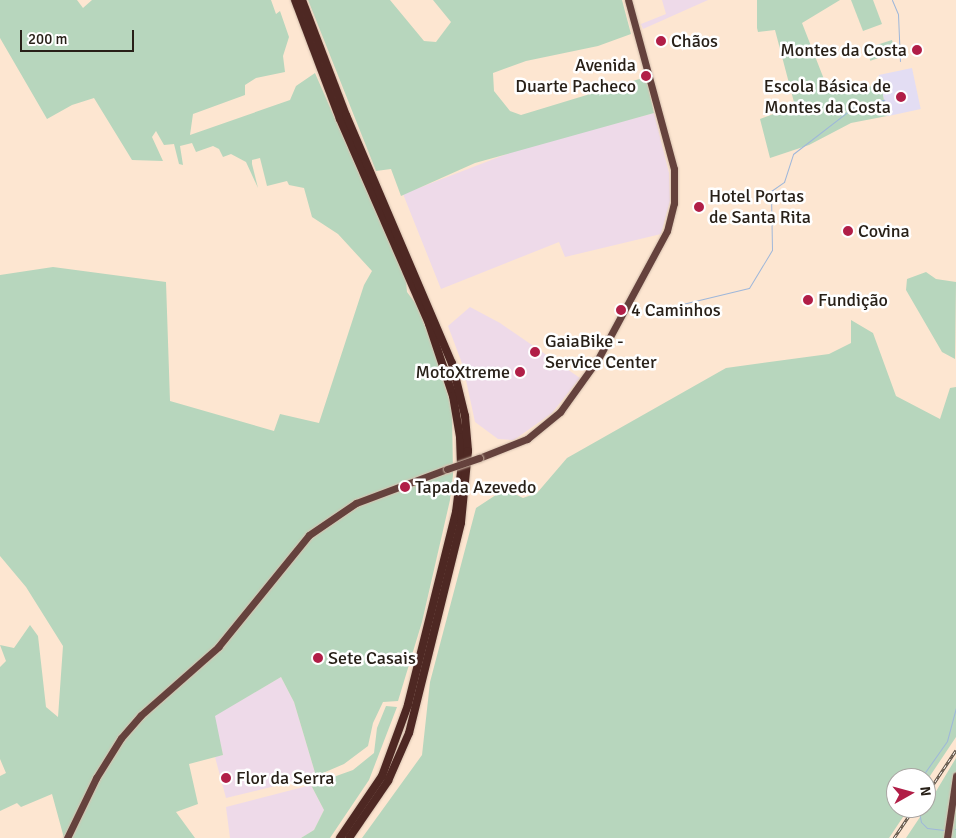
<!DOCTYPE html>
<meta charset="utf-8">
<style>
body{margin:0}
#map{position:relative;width:956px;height:838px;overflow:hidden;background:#fde6d1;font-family:Signika,sans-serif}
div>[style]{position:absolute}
.industrial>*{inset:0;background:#eedae9}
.education>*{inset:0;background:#e3ddf3;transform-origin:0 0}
.green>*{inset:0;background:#b7d6bd;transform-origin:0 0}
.stream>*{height:1px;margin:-0.5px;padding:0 0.5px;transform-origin:0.5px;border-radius:0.5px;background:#9eb7da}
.roads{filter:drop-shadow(0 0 1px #d7c2b0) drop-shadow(0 0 1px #d7c2b0)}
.major>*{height:7px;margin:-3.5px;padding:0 3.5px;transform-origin:3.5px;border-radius:3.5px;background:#65423d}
.highway>*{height:8px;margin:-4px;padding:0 4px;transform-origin:4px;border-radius:4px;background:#4e2823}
.rail>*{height:3px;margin-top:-1.5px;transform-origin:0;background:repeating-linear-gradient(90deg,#fff 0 4px,#584d42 0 8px);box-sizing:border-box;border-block:1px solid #584d42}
.bridges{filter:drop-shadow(0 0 1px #d7c2b0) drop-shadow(0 0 1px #d7c2b0)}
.major-bridge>*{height:7px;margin:-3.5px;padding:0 3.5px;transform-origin:3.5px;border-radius:3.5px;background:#65423d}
.dots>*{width:14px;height:14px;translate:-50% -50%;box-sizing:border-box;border:2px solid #fff;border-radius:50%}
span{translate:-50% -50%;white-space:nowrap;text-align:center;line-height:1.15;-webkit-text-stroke:5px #fff;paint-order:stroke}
.poi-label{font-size:18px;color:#282018}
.left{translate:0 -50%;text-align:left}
.right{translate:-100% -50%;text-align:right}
.north{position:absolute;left:886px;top:768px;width:50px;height:50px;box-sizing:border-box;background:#fff;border:1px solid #a9a6a3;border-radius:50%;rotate:83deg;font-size:14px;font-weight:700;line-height:20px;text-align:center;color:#282018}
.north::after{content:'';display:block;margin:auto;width:18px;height:22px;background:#b11e47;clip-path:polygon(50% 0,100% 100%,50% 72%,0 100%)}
.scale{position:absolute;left:20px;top:30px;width:114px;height:22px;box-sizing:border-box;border:2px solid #282018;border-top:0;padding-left:6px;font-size:15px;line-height:18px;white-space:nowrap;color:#282018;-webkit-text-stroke:4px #fff;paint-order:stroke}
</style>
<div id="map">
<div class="industrial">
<div style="clip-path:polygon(662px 0,708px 0,643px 29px,641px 24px,666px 14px)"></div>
<div style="clip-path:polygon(654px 113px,669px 173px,670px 201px,661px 234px,565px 257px,559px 242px,441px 289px,403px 194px,522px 148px)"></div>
<div style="clip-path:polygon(470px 307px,500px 323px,580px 378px,552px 413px,514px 440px,498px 439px,475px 422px,463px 366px,448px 326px)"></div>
<div style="clip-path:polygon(281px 677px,294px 702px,316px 776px,226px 798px,215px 757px,223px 755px,214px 716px)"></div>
<div style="clip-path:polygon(311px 785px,324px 810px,314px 830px,301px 838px,230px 838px,226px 807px)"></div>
</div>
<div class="education">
<div style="left:912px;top:68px;width:42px;height:34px;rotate:78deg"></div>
</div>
<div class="green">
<div style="clip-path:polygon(0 0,77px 0,83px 8px,92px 0,271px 0,276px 14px,280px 11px,289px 37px,283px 56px,285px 72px,256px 78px,245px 85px,245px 95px,193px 114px,190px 135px,290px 100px,296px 86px,315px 73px,406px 281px,407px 292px,416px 304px,432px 343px,452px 409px,453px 475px,450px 500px,422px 622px,398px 701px,383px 702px,373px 723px,368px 746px,344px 764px,316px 776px,294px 702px,281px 677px,215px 716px,223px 755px,189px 764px,198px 804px,176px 812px,195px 838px,64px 838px,52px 794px,21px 807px,17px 803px,0 811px,0 776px,6px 773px,0 759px,0 667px,6px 661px,0 645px,14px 648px,30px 625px,38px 636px,46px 707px,58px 717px,63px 646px,26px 587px,0 556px,0 275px,53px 267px,166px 282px,170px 401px,274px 431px,280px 414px,319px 423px,364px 285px,372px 271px,338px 234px,312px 217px,304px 188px,289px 185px,287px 181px,267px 186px,260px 158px,252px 160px,252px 164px,258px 188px,246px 162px,231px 154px,223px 157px,219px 149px,213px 146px,196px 152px,192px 143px,180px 146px,183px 165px,179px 164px,174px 144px,164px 145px,156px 131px,152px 137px,163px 161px,132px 160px,94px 98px,72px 105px,47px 119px,0 38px)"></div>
<div style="clip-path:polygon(308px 0,390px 0,424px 41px,436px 42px,451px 22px,433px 0,622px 0,631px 34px,598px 46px,526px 61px,493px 73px,494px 91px,510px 111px,521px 115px,646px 77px,654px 113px,475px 163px,401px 196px,391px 169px,376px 171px)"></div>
<div style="clip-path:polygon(757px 0,840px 0,802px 23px,829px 92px,881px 85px,887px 116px,851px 123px,809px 145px,770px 158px,760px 119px,795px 106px,775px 30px,758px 32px,757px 28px)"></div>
<div style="clip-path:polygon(851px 0,873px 0,882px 24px,863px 31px)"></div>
<div style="left:892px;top:40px;width:13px;height:27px;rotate:72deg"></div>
<div style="clip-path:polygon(926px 272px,936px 279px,956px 282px,955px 359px,942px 352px,906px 290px,907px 279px)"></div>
<div style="clip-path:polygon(851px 320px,873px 333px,896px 396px,940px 419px,950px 388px,956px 387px,956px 737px,926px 782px,926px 778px,896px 778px,896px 808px,909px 808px,889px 838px,362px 838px,422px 755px,430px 682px,476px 508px,505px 489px,523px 498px,537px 493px,567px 458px,726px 368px,829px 354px,851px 343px)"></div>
<div style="clip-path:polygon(386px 706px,397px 707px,369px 780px,330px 838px,301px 838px,314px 830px,324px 810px,311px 785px,353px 770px,374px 753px,377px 728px)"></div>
<div style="clip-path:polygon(956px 758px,956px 838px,906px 838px,926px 808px)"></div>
</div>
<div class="stream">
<div style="left:892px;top:0;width:15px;rotate:67deg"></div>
<div style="left:898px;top:14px;width:47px;rotate:87.6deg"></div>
<div style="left:670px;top:307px;width:81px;rotate:-13.5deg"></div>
<div style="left:749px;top:288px;width:44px;rotate:-58.8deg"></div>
<div style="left:772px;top:250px;width:59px;rotate:-91deg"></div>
<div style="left:771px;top:191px;width:16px;rotate:-35deg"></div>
<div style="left:784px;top:182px;width:29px;rotate:-72deg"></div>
<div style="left:793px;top:154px;width:78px;rotate:-37.7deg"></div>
<div style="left:855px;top:106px;width:30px;rotate:-12deg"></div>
<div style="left:921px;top:778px;width:45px;rotate:-54.9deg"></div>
<div style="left:947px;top:741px;width:34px;rotate:-75deg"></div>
<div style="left:919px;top:811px;width:11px;rotate:80deg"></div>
<div style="left:921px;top:822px;width:8px;rotate:45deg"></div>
<div style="left:927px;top:828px;width:17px;rotate:7deg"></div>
<div style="left:955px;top:829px;width:1px"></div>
</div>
<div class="roads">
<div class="major">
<div style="left:479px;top:458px;width:52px;rotate:-21.6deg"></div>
<div style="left:527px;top:439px;width:43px;rotate:-39.3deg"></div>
<div style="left:560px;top:412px;width:65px;rotate:-54.4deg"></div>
<div style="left:598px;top:359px;width:145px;rotate:-61.7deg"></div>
<div style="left:667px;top:231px;width:29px;rotate:-76deg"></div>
<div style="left:674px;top:203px;width:34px;rotate:-90deg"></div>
<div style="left:674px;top:169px;width:175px;rotate:-105.2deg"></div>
<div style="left:67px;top:838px;width:67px;rotate:-64.2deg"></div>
<div style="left:96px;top:778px;width:47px;rotate:-58deg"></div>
<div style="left:121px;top:738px;width:30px;rotate:-49deg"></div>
<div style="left:141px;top:715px;width:103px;rotate:-41.4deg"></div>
<div style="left:218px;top:647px;width:144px;rotate:-50.9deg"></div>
<div style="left:309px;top:535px;width:57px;rotate:-34.2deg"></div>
<div style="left:356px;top:503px;width:97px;rotate:-20.5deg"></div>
<div style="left:947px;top:838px;width:63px;rotate:-81.7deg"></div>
</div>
<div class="highway">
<div style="left:295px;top:0;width:127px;rotate:69.3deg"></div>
<div style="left:340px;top:119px;width:223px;rotate:66.5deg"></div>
<div style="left:429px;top:324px;width:76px;rotate:71.6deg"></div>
<div style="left:453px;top:396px;width:42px;rotate:80.3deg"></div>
<div style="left:460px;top:437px;width:35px;rotate:88deg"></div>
<div style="left:461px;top:472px;width:40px;rotate:97.1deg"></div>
<div style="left:456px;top:512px;width:199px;rotate:104deg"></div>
<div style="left:408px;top:705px;width:76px;rotate:110.1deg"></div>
<div style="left:382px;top:776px;width:75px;rotate:124.1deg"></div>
<div style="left:302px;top:0;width:123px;rotate:69.1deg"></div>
<div style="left:346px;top:115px;width:270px;rotate:66.9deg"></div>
<div style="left:452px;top:363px;width:55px;rotate:76.2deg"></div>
<div style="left:465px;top:416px;width:35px;rotate:85deg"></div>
<div style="left:468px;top:451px;width:72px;rotate:95.6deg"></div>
<div style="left:461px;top:523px;width:216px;rotate:103.9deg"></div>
<div style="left:409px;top:733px;width:52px;rotate:113.6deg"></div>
<div style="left:388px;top:781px;width:69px;rotate:124.4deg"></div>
</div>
</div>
<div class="rail">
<div style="left:926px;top:795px;width:54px;rotate:-56.3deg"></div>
<div style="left:894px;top:838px;width:36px;rotate:-56deg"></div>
</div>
<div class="bridges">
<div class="major-bridge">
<div style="left:447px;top:469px;width:34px;rotate:-19deg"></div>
</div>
</div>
<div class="dots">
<div style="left:661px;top:41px;background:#b11e47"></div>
<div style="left:917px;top:50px;background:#b11e47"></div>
<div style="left:646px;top:76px;background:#b11e47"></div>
<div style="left:901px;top:97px;background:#b11e47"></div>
<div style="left:699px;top:207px;background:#b11e47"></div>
<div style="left:848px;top:231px;background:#b11e47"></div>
<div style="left:808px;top:300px;background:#b11e47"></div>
<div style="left:621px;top:310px;background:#b11e47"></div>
<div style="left:535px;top:352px;background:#b11e47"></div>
<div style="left:520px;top:372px;background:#b11e47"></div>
<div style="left:405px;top:487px;background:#b11e47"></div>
<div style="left:318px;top:658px;background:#b11e47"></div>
<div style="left:226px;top:778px;background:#b11e47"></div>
</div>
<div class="poi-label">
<span class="left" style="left:671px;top:41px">Chãos</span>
<span class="right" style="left:907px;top:50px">Montes da Costa</span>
<span class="right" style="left:636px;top:76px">Avenida<br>Duarte Pacheco</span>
<span class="right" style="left:891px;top:97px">Escola Básica de<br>Montes da Costa</span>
<span class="left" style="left:709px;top:207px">Hotel Portas<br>de Santa Rita</span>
<span class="left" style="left:858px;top:231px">Covina</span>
<span class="left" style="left:818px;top:300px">Fundição</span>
<span class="left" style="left:631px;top:310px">4 Caminhos</span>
<span class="left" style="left:545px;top:352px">GaiaBike -<br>Service Center</span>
<span class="right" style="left:510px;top:372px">MotoXtreme</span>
<span class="left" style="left:415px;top:487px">Tapada Azevedo</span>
<span class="left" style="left:328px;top:658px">Sete Casais</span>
<span class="left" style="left:236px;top:778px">Flor da Serra</span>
</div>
<div class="north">N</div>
<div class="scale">200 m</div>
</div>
